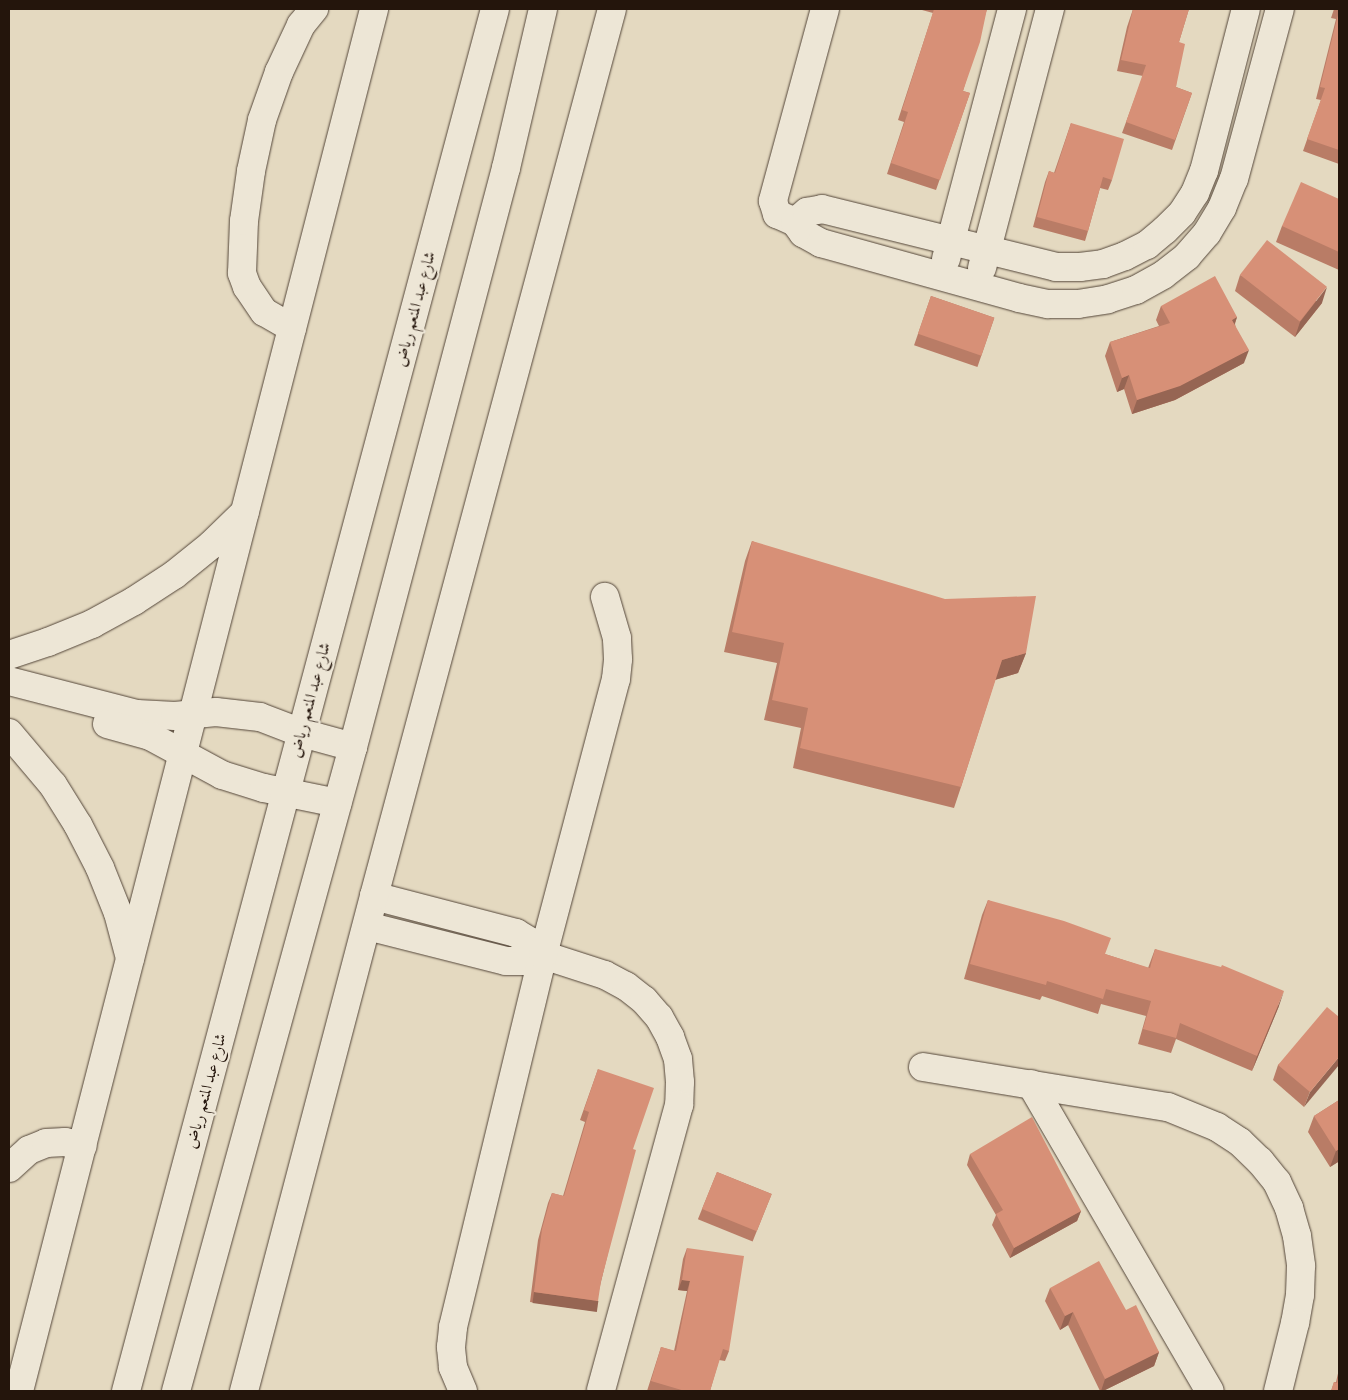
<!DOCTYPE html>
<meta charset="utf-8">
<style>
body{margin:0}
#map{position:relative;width:1348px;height:1400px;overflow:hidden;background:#e4d9c0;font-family:"Libre Bodoni",Amiri,serif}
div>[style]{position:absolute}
.roads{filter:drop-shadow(0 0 1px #544639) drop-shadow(0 0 1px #544639)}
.minor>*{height:28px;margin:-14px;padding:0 14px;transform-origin:14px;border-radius:14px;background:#ede6d6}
.wall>*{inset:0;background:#b97c66;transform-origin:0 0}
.shaded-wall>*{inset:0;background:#966553;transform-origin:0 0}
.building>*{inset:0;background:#d79077;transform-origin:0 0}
span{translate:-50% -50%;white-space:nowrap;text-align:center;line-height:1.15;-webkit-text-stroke:4.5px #ede6d6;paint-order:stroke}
.street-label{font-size:16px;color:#24150c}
.frame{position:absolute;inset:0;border:10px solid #24150c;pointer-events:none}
</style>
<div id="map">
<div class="roads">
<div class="minor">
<div style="left:825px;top:9px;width:199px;rotate:105.2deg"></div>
<div style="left:773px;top:201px;width:14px;rotate:73deg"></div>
<div style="left:777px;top:214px;width:20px;rotate:24deg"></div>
<div style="left:795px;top:222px;width:14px;rotate:54deg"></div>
<div style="left:803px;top:233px;width:21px;rotate:29deg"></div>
<div style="left:821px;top:243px;width:205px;rotate:15.5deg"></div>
<div style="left:1019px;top:298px;width:30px;rotate:12deg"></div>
<div style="left:1048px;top:304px;width:30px"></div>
<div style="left:1078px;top:304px;width:30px;rotate:-9deg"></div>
<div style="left:1108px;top:299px;width:29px;rotate:-18deg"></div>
<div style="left:1136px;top:290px;width:31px;rotate:-29deg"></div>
<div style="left:1163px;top:275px;width:31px;rotate:-38deg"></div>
<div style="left:1187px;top:256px;width:30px;rotate:-49deg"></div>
<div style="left:1207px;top:233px;width:29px;rotate:-59deg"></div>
<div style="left:1222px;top:208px;width:31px;rotate:-68deg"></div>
<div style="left:1234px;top:179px;width:176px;rotate:-74.9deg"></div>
<div style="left:795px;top:222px;width:16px;rotate:-40deg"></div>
<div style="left:807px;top:212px;width:15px;rotate:-11deg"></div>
<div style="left:822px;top:209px;width:241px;rotate:13.9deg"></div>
<div style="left:1056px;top:267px;width:24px"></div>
<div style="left:1080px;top:267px;width:23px;rotate:-7deg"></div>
<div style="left:1103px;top:264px;width:23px;rotate:-20deg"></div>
<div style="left:1125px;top:256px;width:25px;rotate:-27deg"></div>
<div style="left:1147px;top:245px;width:23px;rotate:-40deg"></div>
<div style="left:1165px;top:230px;width:24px;rotate:-45deg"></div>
<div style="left:1182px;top:213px;width:24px;rotate:-57deg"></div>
<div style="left:1195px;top:193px;width:24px;rotate:-68deg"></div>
<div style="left:1204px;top:171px;width:167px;rotate:-75.5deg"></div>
<div style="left:946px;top:259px;width:259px;rotate:-75.2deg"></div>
<div style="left:982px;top:268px;width:268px;rotate:-75.3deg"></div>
<div style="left:292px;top:328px;width:32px;rotate:-150deg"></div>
<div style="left:264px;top:312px;width:30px;rotate:-124deg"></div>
<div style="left:247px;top:287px;width:15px;rotate:-110deg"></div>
<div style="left:242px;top:273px;width:52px;rotate:-87.8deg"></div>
<div style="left:244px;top:221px;width:50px;rotate:-82deg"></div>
<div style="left:251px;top:171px;width:52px;rotate:-77.8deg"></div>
<div style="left:262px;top:120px;width:51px;rotate:-70.5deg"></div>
<div style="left:279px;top:72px;width:52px;rotate:-64.9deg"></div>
<div style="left:301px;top:25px;width:21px;rotate:-51deg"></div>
<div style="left:9px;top:655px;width:41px;rotate:-18.4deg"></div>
<div style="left:48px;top:642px;width:48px;rotate:-22.2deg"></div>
<div style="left:92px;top:624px;width:48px;rotate:-28.7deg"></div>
<div style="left:134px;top:601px;width:48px;rotate:-33deg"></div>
<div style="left:174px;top:575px;width:48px;rotate:-39deg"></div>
<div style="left:211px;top:545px;width:47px;rotate:-44.1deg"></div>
<div style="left:9px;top:681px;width:132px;rotate:14.5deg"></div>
<div style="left:137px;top:714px;width:38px;rotate:3deg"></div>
<div style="left:175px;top:716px;width:41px;rotate:-5.6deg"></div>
<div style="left:216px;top:712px;width:44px;rotate:6.5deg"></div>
<div style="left:260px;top:717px;width:45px;rotate:20.9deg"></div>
<div style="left:302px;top:733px;width:53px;rotate:15.4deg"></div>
<div style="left:107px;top:724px;width:45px;rotate:15.6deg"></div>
<div style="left:150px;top:736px;width:82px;rotate:28.4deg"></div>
<div style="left:222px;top:775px;width:44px;rotate:17.2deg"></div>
<div style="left:264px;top:788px;width:75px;rotate:11.6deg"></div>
<div style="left:9px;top:733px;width:68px;rotate:49.8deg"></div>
<div style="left:53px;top:785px;width:47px;rotate:58deg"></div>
<div style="left:78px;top:825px;width:48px;rotate:62.9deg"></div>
<div style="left:100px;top:868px;width:48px;rotate:68.2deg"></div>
<div style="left:118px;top:913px;width:47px;rotate:75.1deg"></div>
<div style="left:374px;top:896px;width:147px;rotate:14.6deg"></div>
<div style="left:516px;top:933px;width:17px;rotate:31deg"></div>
<div style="left:531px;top:942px;width:18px;rotate:47deg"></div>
<div style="left:543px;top:955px;width:65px;rotate:17.9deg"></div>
<div style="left:605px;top:975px;width:24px;rotate:28deg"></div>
<div style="left:626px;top:986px;width:23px;rotate:38deg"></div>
<div style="left:644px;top:1000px;width:23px;rotate:49deg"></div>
<div style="left:659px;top:1017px;width:23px;rotate:61deg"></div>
<div style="left:670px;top:1037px;width:23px;rotate:70deg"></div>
<div style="left:678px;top:1059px;width:23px;rotate:85deg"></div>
<div style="left:680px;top:1082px;width:23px;rotate:92deg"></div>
<div style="left:679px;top:1105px;width:296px;rotate:105.3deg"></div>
<div style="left:367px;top:926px;width:143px;rotate:14.1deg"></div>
<div style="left:506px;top:961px;width:19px"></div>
<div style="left:525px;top:961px;width:19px;rotate:-18deg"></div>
<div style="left:923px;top:1067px;width:248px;rotate:9.3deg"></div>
<div style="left:1168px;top:1107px;width:53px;rotate:22.2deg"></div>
<div style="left:1217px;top:1127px;width:27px;rotate:33deg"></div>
<div style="left:1240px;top:1142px;width:28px;rotate:44deg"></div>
<div style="left:1260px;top:1161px;width:27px;rotate:51deg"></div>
<div style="left:1277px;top:1182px;width:29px;rotate:65deg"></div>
<div style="left:1289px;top:1208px;width:29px;rotate:74deg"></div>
<div style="left:1297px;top:1236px;width:30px;rotate:82deg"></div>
<div style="left:1301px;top:1266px;width:29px;rotate:92deg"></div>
<div style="left:1300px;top:1295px;width:28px;rotate:100deg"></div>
<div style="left:1295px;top:1323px;width:70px;rotate:104deg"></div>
<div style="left:1031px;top:1084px;width:355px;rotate:59.8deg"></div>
<div style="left:9px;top:1168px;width:27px;rotate:-42deg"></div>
<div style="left:29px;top:1150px;width:18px;rotate:-22deg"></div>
<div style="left:46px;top:1143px;width:19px;rotate:-3deg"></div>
<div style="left:65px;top:1142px;width:18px;rotate:13deg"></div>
<div style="left:19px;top:1391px;width:1427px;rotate:-75.59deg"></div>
<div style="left:126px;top:1391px;width:1430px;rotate:-75.05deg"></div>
<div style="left:176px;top:1391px;width:668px;rotate:-74.63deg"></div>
<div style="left:353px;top:747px;width:599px;rotate:-75.2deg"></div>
<div style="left:506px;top:168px;width:163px;rotate:-76.9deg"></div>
<div style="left:244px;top:1391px;width:512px;rotate:-75.28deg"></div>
<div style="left:374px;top:896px;width:918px;rotate:-74.98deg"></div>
<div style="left:463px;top:1391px;width:26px;rotate:-113deg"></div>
<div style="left:453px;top:1367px;width:20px;rotate:-96deg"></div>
<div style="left:451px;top:1347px;width:20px;rotate:-84deg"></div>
<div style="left:453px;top:1327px;width:383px;rotate:-76.4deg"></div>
<div style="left:543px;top:955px;width:285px;rotate:-75.2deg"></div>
<div style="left:616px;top:679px;width:20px;rotate:-84deg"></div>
<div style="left:618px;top:659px;width:21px;rotate:-93deg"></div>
<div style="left:617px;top:638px;width:43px;rotate:-106.3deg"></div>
</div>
</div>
<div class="wall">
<div style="clip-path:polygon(922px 9px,987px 9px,963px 91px,970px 93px,936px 190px,887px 174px,904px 122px,898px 120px,933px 13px,922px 10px)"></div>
<div style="clip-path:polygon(1133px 9px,1189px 9px,1179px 42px,1176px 87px,1192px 93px,1172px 150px,1122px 133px,1143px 76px,1117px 71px,1127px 27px)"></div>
<div style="clip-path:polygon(1334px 9px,1339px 9px,1339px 164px,1303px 151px,1321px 100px,1316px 99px,1336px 19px,1331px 18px)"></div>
<div style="clip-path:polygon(1071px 123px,1112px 180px,1108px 190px,1100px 188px,1088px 231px,1085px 241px,1033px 227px,1045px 182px,1049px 171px,1054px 173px)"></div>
<div style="clip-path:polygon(1339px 199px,1339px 270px,1276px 242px,1282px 226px)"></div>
<div style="clip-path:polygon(1240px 275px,1322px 303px,1295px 337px,1235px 291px)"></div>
<div style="left:931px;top:296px;width:67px;height:52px;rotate:19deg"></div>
<div style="clip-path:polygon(1161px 306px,1237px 317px,1235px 324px,1244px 363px,1175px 400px,1132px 414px,1124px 389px,1117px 392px,1105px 356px,1110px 342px,1159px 326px,1156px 320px)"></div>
<div style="clip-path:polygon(752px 541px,1026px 653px,1018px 673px,995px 680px,961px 787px,954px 808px,793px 768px,801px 728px,764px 720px,777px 663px,724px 652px,745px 561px)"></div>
<div style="clip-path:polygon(988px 900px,1105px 954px,1148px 968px,1155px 949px,1279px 1006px,1252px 1071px,1176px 1039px,1171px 1053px,1138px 1044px,1146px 1016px,1101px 1004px,1098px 1014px,1042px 996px,1040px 1000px,964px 979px,982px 915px)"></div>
<div style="clip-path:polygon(1339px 1017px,1304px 1107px,1273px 1080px,1278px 1065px)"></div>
<div style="clip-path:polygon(598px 1069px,633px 1149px,594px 1311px,530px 1302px,538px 1240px,548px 1203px,552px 1193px,563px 1196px,585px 1122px,580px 1120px)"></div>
<div style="clip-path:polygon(1339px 1100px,1339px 1164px,1338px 1162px,1330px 1167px,1308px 1132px,1314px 1116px)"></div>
<div style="clip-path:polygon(970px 1154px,1081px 1211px,1077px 1221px,1010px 1258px,992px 1225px,996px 1215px,967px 1165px)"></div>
<div style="left:717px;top:1172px;width:59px;height:51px;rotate:22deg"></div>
<div style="clip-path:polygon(687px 1248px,729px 1351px,725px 1361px,719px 1360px,710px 1391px,647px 1391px,661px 1347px,674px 1351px,687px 1291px,678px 1290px,683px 1259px)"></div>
<div style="clip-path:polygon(1050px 1288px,1126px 1310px,1159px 1352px,1154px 1366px,1103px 1391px,1100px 1391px,1068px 1325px,1060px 1330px,1045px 1301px)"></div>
<div style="clip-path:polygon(1339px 1369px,1339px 1391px,1331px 1391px,1334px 1382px,1336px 1382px)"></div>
</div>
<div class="shaded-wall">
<div style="clip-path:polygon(1327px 287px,1322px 303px,1295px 337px,1300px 322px)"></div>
<div style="clip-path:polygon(1237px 317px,1232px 331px,1232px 320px)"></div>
<div style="clip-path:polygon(1249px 350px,1244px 363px,1175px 400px,1132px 414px,1137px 400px)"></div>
<div style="clip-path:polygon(1129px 375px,1124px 389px,1117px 392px,1122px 378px)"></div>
<div style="clip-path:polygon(1026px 653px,1018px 673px,994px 680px,1002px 660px)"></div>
<div style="clip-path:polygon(1284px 991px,1279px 1006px,1252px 1071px,1257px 1056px)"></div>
<div style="clip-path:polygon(1339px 1057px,1339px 1065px,1304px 1107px,1310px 1092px)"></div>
<div style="clip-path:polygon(1339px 1149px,1338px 1162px,1330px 1167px,1336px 1151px)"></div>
<div style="clip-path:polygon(1081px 1211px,1077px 1221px,1010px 1258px,1014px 1248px)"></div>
<div style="clip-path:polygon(682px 1280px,690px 1281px,687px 1291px,678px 1290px)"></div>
<div style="left:534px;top:1292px;width:65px;height:11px;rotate:8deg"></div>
<div style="clip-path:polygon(1073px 1312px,1068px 1325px,1060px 1330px,1065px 1316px)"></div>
<div style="clip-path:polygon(1159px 1352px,1154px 1366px,1103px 1391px,1101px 1391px,1105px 1379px)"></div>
</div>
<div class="building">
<div style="clip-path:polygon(934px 9px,987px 9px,980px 42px,963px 91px,970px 93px,940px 180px,891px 163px,908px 112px,902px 110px)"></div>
<div style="clip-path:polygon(1133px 9px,1189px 9px,1179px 42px,1185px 44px,1176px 87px,1192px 93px,1175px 140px,1126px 122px,1146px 65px,1121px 60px)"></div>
<div style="clip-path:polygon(1339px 11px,1339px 150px,1307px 139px,1325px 88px,1320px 87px)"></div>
<div style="clip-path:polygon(1071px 123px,1124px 139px,1112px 180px,1103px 177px,1088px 231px,1037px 217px,1049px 171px,1055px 173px)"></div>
<div style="clip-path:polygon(1301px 182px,1339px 199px,1339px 252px,1282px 226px)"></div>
<div style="left:1267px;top:240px;width:76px;height:44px;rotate:38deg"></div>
<div style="clip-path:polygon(1215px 276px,1237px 317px,1232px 320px,1249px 350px,1180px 386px,1137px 400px,1129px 375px,1122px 378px,1110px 342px,1170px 323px,1161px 306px)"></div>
<div style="left:931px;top:296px;width:67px;height:40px;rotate:19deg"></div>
<div style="clip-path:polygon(752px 541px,945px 599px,1036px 596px,1026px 653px,1002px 660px,961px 787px,800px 748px,808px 708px,772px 700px,784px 643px,732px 632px)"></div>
<div style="clip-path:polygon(988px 900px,1064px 921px,1111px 938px,1105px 954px,1150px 968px,1155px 949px,1221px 967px,1222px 965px,1284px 991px,1257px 1056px,1180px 1023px,1176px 1038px,1143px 1029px,1151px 1001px,1106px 989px,1103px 999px,1047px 981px,1046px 985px,970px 964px)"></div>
<div style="clip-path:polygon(1327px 1007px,1339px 1017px,1339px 1057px,1310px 1092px,1278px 1065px)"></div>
<div style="clip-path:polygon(598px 1069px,654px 1088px,633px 1149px,636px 1150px,601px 1281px,598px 1301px,534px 1292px,542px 1229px,552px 1193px,564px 1196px,589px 1112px,584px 1110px)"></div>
<div style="clip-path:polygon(1339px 1100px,1339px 1149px,1336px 1151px,1314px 1116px)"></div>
<div style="clip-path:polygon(1032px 1117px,1081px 1211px,1014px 1248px,996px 1214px,1003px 1210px,970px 1154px)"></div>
<div style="left:717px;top:1172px;width:59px;height:40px;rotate:22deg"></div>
<div style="clip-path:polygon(687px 1248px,744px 1256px,729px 1351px,723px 1349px,710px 1391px,685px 1391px,651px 1381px,661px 1347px,676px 1351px,690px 1281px,682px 1280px)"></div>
<div style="clip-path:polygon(1099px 1261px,1126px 1310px,1136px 1305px,1159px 1352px,1105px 1379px,1073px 1312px,1065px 1316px,1050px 1288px)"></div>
<div style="clip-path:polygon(1339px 1374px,1339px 1391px,1331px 1391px,1334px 1382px,1337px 1383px)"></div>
</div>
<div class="street-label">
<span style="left:415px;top:309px;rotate:-75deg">شارع عبد المنعم رياض</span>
<span style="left:310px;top:700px;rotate:-75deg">شارع عبد المنعم رياض</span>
<span style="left:206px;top:1091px;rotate:-75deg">شارع عبد المنعم رياض</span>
</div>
<div class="frame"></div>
</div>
